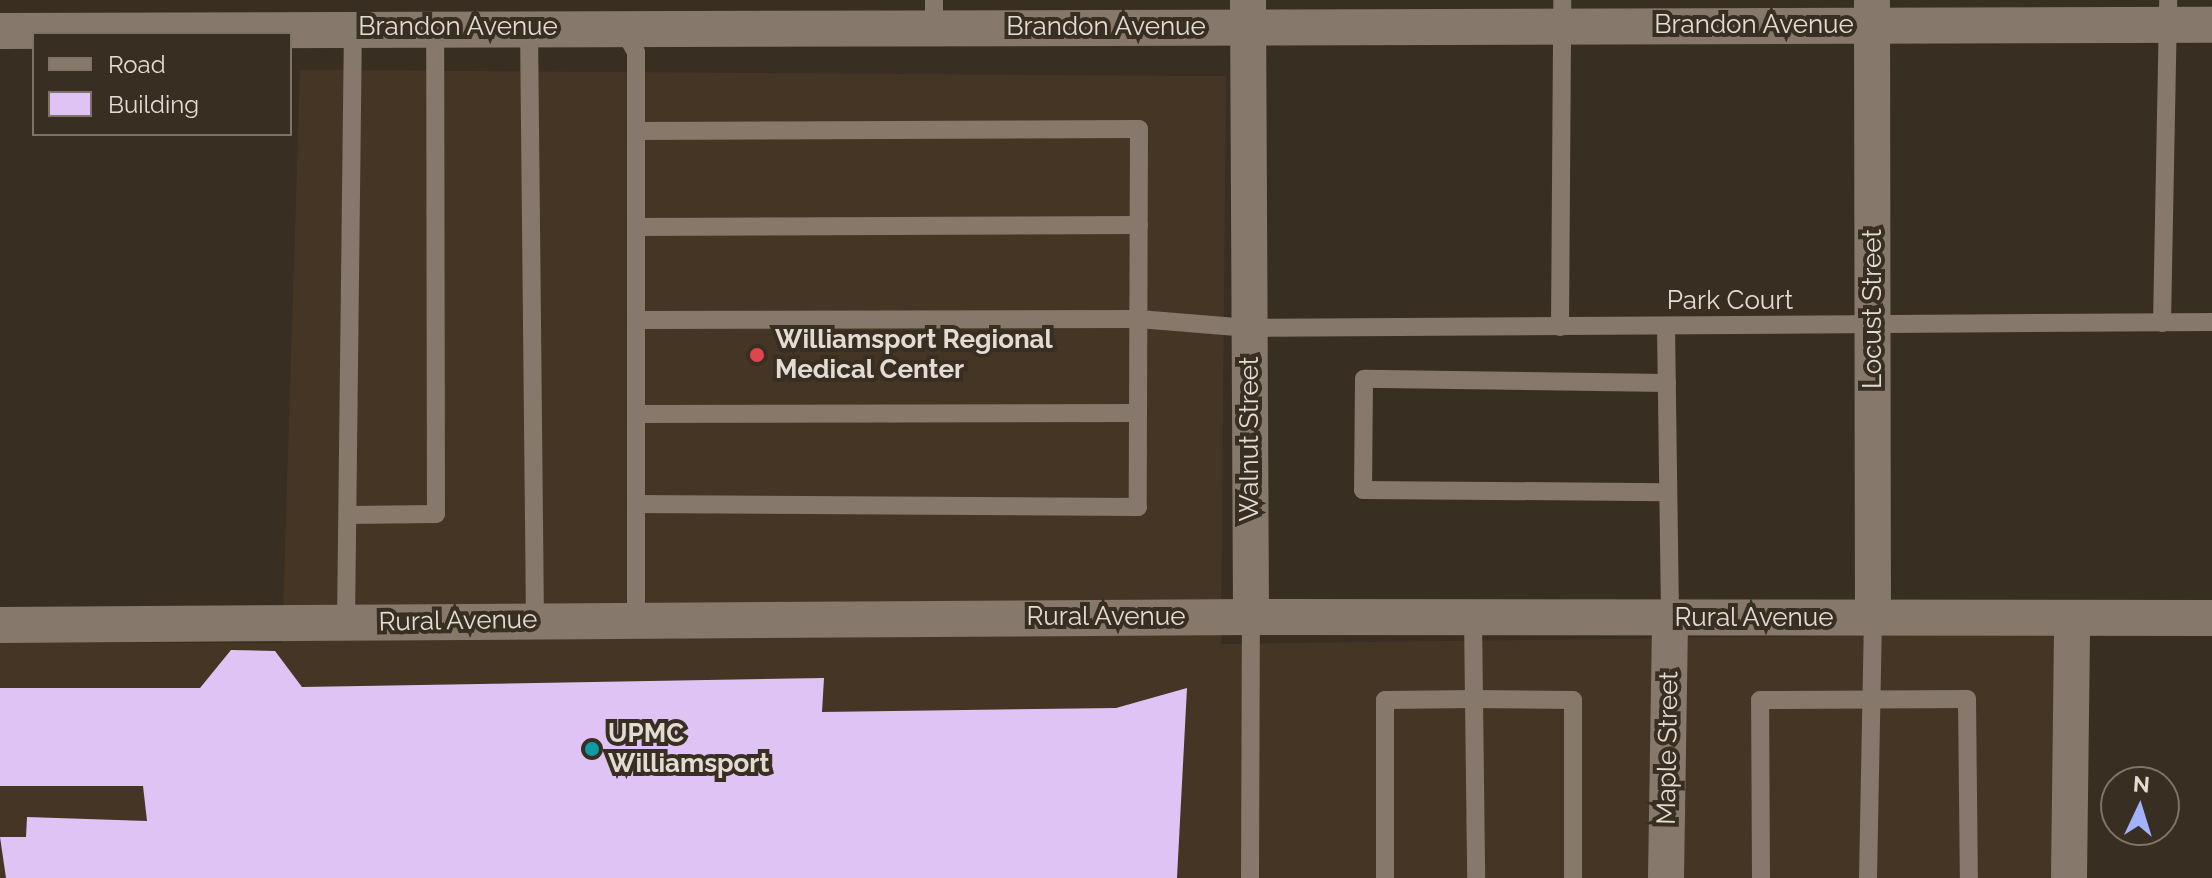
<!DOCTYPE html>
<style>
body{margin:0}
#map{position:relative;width:2212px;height:878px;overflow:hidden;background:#392e22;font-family:Raleway,sans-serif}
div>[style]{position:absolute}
.built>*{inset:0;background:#453525}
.building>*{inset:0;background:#e0c3f5}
.service>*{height:18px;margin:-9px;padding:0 9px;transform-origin:9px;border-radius:9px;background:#86786a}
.minor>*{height:36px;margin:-18px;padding:0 18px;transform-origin:18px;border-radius:18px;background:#86786a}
.dots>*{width:22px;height:22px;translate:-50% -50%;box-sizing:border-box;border:4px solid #392e22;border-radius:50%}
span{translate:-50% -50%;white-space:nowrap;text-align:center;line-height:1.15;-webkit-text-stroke:8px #392e22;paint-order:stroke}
.street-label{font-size:26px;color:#e3dbd4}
.poi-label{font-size:26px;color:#e3dbd4;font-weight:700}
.left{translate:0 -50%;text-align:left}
.legend{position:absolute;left:32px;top:32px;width:260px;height:104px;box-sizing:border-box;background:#392e22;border:2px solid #7d7369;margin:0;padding:10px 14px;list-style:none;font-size:24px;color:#e3dbd4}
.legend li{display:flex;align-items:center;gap:16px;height:40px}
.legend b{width:40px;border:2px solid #7d7369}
.north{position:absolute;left:2100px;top:766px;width:80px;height:80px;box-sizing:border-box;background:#392e22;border:2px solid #7d7369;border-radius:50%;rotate:4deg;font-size:22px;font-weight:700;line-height:32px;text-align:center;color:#e3dbd4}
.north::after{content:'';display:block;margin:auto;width:28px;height:36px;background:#a3b2fd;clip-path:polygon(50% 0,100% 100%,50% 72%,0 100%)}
</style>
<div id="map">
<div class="built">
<div style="clip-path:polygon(300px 70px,1226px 76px,1221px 644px,2055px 633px,2053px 878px,0 878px,0 643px,282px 643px)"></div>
</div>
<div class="building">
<div style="clip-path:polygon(231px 650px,275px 651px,302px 687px,824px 678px,822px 712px,1116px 708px,1187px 688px,1177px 878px,6px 878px,0 837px,26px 837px,27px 817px,147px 821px,143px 786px,0 786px,0 688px,200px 688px)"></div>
</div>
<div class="service">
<div style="left:934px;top:0;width:27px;rotate:90deg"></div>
<div style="left:529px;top:27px;width:593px;rotate:89.42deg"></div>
<div style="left:622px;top:27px;width:29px;rotate:61deg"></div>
<div style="left:636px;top:52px;width:567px;rotate:90deg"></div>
<div style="left:636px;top:131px;width:503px;rotate:-0.23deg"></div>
<div style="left:1139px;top:129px;width:378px;rotate:90.2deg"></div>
<div style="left:1138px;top:507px;width:502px;rotate:-179.66deg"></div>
<div style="left:636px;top:227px;width:503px;rotate:-0.23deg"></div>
<div style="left:636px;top:320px;width:503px;rotate:-0.11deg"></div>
<div style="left:1139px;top:319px;width:110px;rotate:4.7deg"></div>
<div style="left:1249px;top:328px;width:963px;rotate:-0.36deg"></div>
<div style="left:2162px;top:323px;width:323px;rotate:-88.9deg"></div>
<div style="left:1560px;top:327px;width:327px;rotate:-89.6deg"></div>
<div style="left:1666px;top:327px;width:290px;rotate:89.2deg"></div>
<div style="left:1667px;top:383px;width:303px;rotate:-179.2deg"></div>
<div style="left:1364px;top:379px;width:111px;rotate:90.5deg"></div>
<div style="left:1363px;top:490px;width:305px;rotate:0.4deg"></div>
<div style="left:636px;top:414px;width:502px;rotate:-0.11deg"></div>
<div style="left:348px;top:515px;width:88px;rotate:-0.7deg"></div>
<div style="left:436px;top:514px;width:487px;rotate:-90.1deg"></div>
<div style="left:1473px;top:617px;width:261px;rotate:89.3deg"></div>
<div style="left:346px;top:622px;width:595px;rotate:-89.33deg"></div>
<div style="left:1250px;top:878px;width:261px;rotate:-89.8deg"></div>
<div style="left:1385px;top:878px;width:178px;rotate:-90deg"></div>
<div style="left:1385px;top:700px;width:89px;rotate:-0.6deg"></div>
<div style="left:1474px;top:699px;width:99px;rotate:0.6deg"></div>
<div style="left:1573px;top:700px;width:178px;rotate:90deg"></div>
<div style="left:1761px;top:878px;width:178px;rotate:-90.3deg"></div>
<div style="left:1760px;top:700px;width:207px;rotate:-0.3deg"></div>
<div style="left:1967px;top:699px;width:179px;rotate:89.4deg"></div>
<div style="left:1868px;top:878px;width:259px;rotate:-88.9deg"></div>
</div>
<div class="minor">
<div style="left:1248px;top:0;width:617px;rotate:89.72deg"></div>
<div style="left:1872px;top:2px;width:617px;rotate:89.91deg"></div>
<div style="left:0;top:31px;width:2212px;rotate:-0.16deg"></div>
<div style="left:0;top:625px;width:1251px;rotate:-0.37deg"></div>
<div style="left:1251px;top:617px;width:961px;rotate:0.06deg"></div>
<div style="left:1666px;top:878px;width:261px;rotate:-89.1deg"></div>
<div style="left:2069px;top:878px;width:260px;rotate:-89.3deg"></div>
</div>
<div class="dots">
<div style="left:757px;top:355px;background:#e0444e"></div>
<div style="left:592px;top:749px;background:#0f9aa8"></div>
</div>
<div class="street-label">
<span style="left:1754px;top:25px">Brandon Avenue</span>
<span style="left:458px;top:27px">Brandon Avenue</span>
<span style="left:1106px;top:27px">Brandon Avenue</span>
<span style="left:1730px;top:301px">Park Court</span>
<span style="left:1873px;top:309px;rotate:-90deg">Locust Street</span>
<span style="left:1250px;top:439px;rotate:-90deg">Walnut Street</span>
<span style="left:1106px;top:617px">Rural Avenue</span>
<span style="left:1754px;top:618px">Rural Avenue</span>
<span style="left:458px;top:621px;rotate:-1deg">Rural Avenue</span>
<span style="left:1668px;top:748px;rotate:-89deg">Maple Street</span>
</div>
<div class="poi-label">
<span class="left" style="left:775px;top:355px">Williamsport Regional<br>Medical Center</span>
<span class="left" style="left:608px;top:749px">UPMC<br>Williamsport</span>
</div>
<ul class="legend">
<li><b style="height:10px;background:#86786a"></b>Road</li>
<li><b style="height:22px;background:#e0c3f5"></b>Building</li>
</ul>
<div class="north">N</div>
</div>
